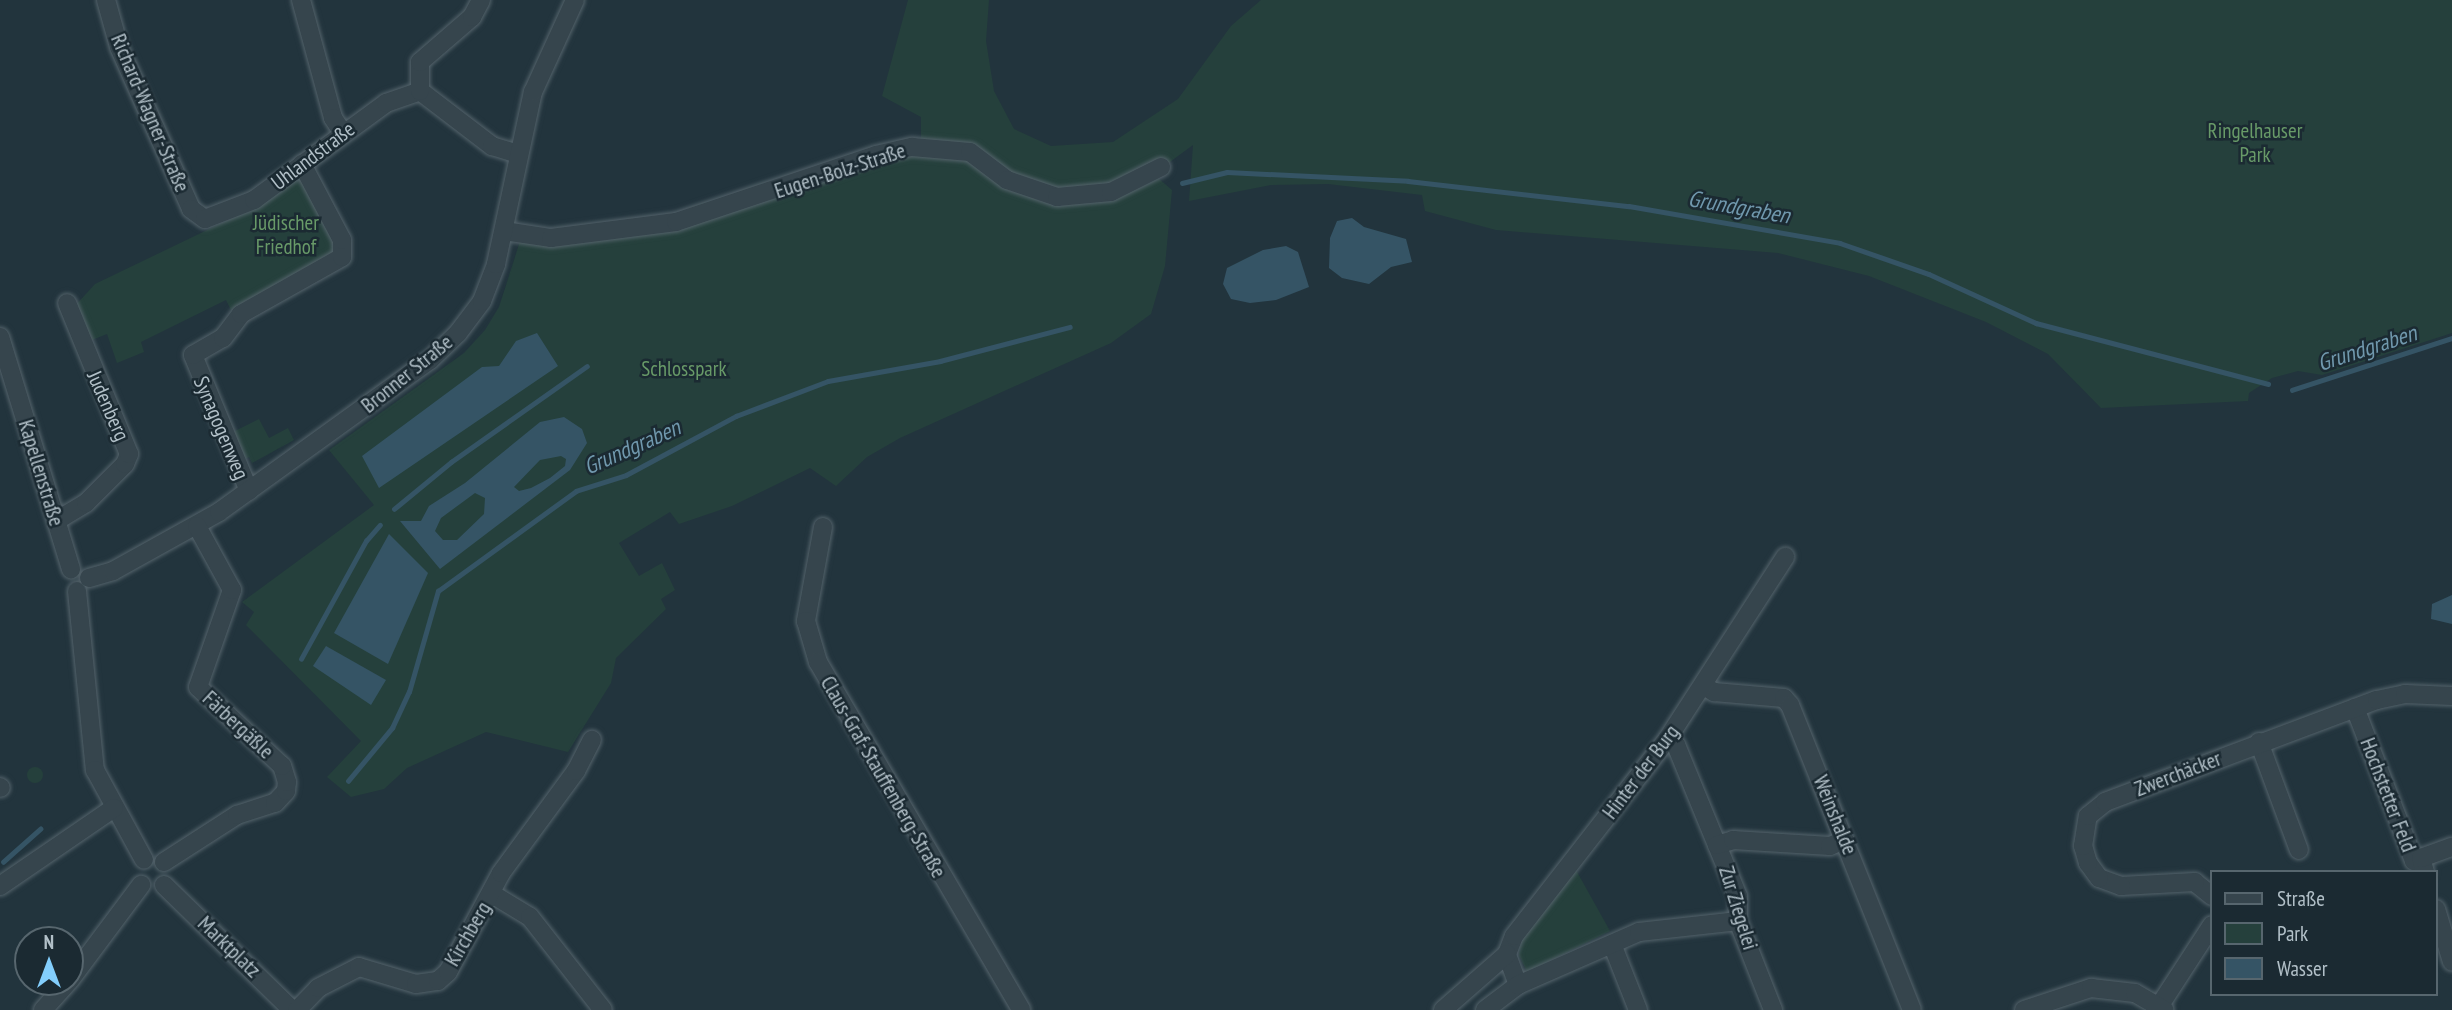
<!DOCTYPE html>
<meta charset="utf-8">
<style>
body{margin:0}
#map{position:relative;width:2452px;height:1010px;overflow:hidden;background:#22343d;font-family:"PT Sans Narrow",sans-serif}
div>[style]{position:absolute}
.green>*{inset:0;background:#25403c}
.round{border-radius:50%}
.water>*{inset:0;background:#355465}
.stream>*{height:4.5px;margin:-2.25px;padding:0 2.25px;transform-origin:2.25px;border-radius:2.25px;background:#355465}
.roads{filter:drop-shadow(0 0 2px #54636b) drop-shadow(0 0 2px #54636b)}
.minor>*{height:18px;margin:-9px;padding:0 9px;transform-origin:9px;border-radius:9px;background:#36454d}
span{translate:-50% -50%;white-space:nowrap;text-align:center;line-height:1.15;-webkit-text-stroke:5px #1b2a32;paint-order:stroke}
.street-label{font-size:21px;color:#b2c0c8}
.park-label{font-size:21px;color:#689a68}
.water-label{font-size:23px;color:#7098ad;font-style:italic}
.legend{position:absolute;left:2210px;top:870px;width:228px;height:126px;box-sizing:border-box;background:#1b2a32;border:2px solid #57666e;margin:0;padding:9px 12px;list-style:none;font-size:21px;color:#b2c0c8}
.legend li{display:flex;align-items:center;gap:14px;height:35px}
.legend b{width:35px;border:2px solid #57666e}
.north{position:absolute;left:14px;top:926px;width:70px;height:70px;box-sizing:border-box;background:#1b2a32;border:2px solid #57666e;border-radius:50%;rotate:0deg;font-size:19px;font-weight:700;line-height:28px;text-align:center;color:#b2c0c8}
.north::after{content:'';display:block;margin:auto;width:24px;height:32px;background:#83cefc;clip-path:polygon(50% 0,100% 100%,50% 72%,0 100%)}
</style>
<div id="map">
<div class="green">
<div style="clip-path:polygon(908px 0,989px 0,986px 41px,994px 91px,1014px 129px,1051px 146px,1113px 142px,1178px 99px,1231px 26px,1261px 0,2452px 0,2452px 333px,2322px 375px,2298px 371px,2272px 378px,2249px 393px,2248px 401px,2101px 408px,2048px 354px,1986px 322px,1869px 276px,1778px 253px,1496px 230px,1425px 211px,1422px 195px,1328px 184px,1271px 185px,1189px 201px,1193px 145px,1148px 178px,1158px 178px,1172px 190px,1165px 266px,1151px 314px,1111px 343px,900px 438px,867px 457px,836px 486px,810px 468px,732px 506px,679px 524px,670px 512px,619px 543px,639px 576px,662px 563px,675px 590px,661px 599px,666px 609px,616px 658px,611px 683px,568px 752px,486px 732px,407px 768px,384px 789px,351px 797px,327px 777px,361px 741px,246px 625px,254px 612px,242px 602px,374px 505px,329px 450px,464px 353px,485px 330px,499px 307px,521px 238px,677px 225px,876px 159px,937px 149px,921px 139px,921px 117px,882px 96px)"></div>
<div style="clip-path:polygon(296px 177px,302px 177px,337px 242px,335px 257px,231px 310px,226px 300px,141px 342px,144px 352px,117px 363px,107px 334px,87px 342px,74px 307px,95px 284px,257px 206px)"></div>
<div style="clip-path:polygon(259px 419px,269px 438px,288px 428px,294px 440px,252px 463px,249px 457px,243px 460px,231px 433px)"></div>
<div class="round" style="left:27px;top:767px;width:16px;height:16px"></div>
<div style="clip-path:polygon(1576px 870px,1610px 931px,1527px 972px,1519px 955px,1521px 939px)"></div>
</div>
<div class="water">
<div style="clip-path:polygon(1352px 218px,1364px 227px,1406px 239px,1412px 262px,1391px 267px,1369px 284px,1342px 278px,1329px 268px,1330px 238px,1337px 221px)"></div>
<div style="clip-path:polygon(1286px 246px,1298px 252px,1309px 287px,1276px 300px,1250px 303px,1231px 299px,1223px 284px,1227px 268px,1263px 250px)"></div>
<div style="clip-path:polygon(537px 333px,558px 366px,379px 488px,362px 456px,482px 367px,499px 366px,516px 341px)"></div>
<div style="clip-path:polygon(evenodd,564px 417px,582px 429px,587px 443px,570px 470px,440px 569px,400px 521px,421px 521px,429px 506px,465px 483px,540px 422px,564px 417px,561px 456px,566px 459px,565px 466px,550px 478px,531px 488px,519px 491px,514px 487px,540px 460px,561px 456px,564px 417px,475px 493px,485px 498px,484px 514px,457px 540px,443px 540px,435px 531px,441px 518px,475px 493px)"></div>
<div style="clip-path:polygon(389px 534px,428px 573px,388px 664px,334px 633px)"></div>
<div style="clip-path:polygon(2452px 595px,2452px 624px,2431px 619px,2432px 604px)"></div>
<div style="clip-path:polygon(326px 646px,386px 680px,371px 705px,313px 666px)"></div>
</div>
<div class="stream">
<div style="left:1182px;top:183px;width:46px;rotate:-13.7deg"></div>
<div style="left:1227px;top:172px;width:181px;rotate:2.8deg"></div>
<div style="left:1408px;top:181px;width:222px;rotate:6.5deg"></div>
<div style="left:1629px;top:206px;width:214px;rotate:9.9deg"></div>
<div style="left:1840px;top:243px;width:94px;rotate:19.2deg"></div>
<div style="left:1929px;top:274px;width:118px;rotate:24.6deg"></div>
<div style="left:2036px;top:323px;width:240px;rotate:14.7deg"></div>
<div style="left:2292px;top:390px;width:168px;rotate:-18deg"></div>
<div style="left:394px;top:509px;width:74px;rotate:-39.5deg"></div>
<div style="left:451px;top:462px;width:166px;rotate:-35.2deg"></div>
<div style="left:301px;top:659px;width:135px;rotate:-61.2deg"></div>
<div style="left:366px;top:541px;width:21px;rotate:-49deg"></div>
<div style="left:348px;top:781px;width:69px;rotate:-50.3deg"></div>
<div style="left:392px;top:728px;width:40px;rotate:-65deg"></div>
<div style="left:409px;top:692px;width:105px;rotate:-74deg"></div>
<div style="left:438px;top:591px;width:170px;rotate:-35.9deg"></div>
<div style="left:576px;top:491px;width:52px;rotate:-17.7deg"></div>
<div style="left:626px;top:475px;width:125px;rotate:-28.2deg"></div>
<div style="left:736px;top:416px;width:98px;rotate:-20.8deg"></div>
<div style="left:828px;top:381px;width:114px;rotate:-10.1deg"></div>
<div style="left:940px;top:361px;width:134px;rotate:-14.7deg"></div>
<div style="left:3px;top:862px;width:50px;rotate:-41.7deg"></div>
</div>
<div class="roads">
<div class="minor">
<div style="left:106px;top:0;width:49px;rotate:74.5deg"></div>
<div style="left:119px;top:47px;width:177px;rotate:66deg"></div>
<div style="left:191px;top:209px;width:17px;rotate:36deg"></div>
<div style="left:205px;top:219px;width:53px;rotate:-21.2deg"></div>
<div style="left:254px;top:200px;width:164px;rotate:-36.3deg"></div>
<div style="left:386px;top:103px;width:36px;rotate:-19deg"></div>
<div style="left:420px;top:91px;width:91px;rotate:37.4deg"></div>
<div style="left:492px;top:146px;width:27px;rotate:17deg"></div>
<div style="left:301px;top:0;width:122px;rotate:74.8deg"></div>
<div style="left:333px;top:118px;width:18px;rotate:56deg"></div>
<div style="left:420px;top:91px;width:29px;rotate:-90deg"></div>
<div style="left:420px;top:62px;width:69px;rotate:-40.9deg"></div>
<div style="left:472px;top:17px;width:19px;rotate:-62deg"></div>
<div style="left:504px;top:231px;width:48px;rotate:8.5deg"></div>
<div style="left:551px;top:238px;width:126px;rotate:-7.3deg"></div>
<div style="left:676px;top:222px;width:211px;rotate:-18.5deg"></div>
<div style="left:876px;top:155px;width:37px;rotate:-13deg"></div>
<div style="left:912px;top:147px;width:58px;rotate:4.9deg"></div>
<div style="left:970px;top:152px;width:46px;rotate:37.1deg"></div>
<div style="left:1007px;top:180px;width:53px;rotate:18.8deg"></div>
<div style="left:1057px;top:197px;width:54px;rotate:-5.3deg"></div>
<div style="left:1111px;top:192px;width:56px;rotate:-26.6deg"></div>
<div style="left:0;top:337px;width:243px;rotate:73deg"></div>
<div style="left:249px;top:491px;width:147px;rotate:-112.4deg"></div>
<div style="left:193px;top:355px;width:34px;rotate:-30deg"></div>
<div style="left:223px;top:338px;width:30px;rotate:-53deg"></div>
<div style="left:241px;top:314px;width:116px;rotate:-29.4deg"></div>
<div style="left:342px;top:257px;width:17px;rotate:-90deg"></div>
<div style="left:342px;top:240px;width:86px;rotate:-117.8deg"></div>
<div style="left:56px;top:521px;width:35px;rotate:-31deg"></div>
<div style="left:86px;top:503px;width:55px;rotate:-45deg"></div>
<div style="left:125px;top:464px;width:11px;rotate:-68deg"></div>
<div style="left:129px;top:454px;width:163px;rotate:-112.3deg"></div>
<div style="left:823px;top:527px;width:96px;rotate:100.3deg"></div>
<div style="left:806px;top:621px;width:43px;rotate:73.7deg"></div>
<div style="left:818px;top:662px;width:403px;rotate:59.7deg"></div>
<div style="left:89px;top:578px;width:25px;rotate:-16deg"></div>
<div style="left:113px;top:571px;width:121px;rotate:-29.1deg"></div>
<div style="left:219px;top:512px;width:260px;rotate:-35.8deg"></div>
<div style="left:430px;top:360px;width:39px;rotate:-44deg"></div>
<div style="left:458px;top:333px;width:40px;rotate:-53deg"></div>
<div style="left:482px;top:301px;width:40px;rotate:-69deg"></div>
<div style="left:496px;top:264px;width:176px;rotate:-77.9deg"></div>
<div style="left:533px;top:92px;width:101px;rotate:-65.5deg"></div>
<div style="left:77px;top:591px;width:180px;rotate:84.3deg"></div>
<div style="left:95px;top:770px;width:102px;rotate:61.4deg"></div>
<div style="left:1704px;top:686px;width:12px;rotate:31deg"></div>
<div style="left:1714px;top:692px;width:70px;rotate:4.9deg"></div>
<div style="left:1784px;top:698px;width:9px;rotate:49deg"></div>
<div style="left:1790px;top:705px;width:328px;rotate:68.2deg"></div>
<div style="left:2355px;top:708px;width:164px;rotate:68.9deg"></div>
<div style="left:2414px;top:861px;width:8px;rotate:-23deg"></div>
<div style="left:2421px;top:858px;width:15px;rotate:74deg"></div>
<div style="left:1668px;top:738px;width:11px;rotate:41deg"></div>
<div style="left:1676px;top:745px;width:163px;rotate:67.7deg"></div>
<div style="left:1738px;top:896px;width:25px;rotate:90deg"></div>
<div style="left:1738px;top:921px;width:96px;rotate:68.5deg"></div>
<div style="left:2259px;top:742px;width:115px;rotate:69.7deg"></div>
<div style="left:0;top:787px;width:1px;rotate:45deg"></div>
<div style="left:1717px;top:845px;width:17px;rotate:-17deg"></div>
<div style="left:1733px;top:840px;width:97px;rotate:3.5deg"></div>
<div style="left:1830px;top:846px;width:16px;rotate:-22deg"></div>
<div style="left:2421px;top:858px;width:33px;rotate:-20deg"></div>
<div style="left:164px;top:862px;width:87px;rotate:-32.8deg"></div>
<div style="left:237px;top:815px;width:40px;rotate:-18deg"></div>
<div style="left:275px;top:803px;width:16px;rotate:-47deg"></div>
<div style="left:286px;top:791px;width:9px;rotate:-84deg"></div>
<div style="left:287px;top:782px;width:17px;rotate:-107deg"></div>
<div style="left:282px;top:766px;width:115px;rotate:-136.8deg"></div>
<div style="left:198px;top:687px;width:103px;rotate:-70.7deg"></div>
<div style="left:232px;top:590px;width:73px;rotate:-118.7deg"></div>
<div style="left:164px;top:885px;width:179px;rotate:44.3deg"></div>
<div style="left:0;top:886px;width:138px;rotate:-34.4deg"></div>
<div style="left:492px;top:894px;width:44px;rotate:31.2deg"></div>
<div style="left:530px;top:917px;width:118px;rotate:51.9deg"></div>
<div style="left:2212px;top:896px;width:22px;rotate:-141deg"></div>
<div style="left:2195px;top:882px;width:74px;rotate:176.9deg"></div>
<div style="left:2121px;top:886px;width:23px;rotate:-160deg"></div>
<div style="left:2099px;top:878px;width:19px;rotate:-126deg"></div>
<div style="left:2088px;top:863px;width:18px;rotate:-106deg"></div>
<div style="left:2083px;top:846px;width:30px;rotate:-81deg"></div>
<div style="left:2088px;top:816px;width:22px;rotate:-39deg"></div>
<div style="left:2105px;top:802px;width:290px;rotate:-20.6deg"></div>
<div style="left:2377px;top:700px;width:29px;rotate:-12deg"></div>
<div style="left:2405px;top:694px;width:47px;rotate:2.4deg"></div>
<div style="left:2436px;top:909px;width:55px;rotate:73.2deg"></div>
<div style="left:1612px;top:944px;width:71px;rotate:68.5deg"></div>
<div style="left:70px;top:980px;width:119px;rotate:-53.2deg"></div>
<div style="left:1518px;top:985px;width:33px;rotate:-110deg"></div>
<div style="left:1507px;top:954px;width:19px;rotate:-69deg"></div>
<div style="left:1514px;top:936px;width:251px;rotate:-52.1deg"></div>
<div style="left:1668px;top:738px;width:216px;rotate:-57.1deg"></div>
<div style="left:2160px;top:1005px;width:95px;rotate:-57deg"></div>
<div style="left:43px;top:1010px;width:38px;rotate:-48deg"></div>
<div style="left:297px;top:1010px;width:30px;rotate:-46deg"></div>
<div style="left:318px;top:988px;width:46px;rotate:-27.1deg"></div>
<div style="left:359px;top:967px;width:59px;rotate:16.6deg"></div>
<div style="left:416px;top:984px;width:22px;rotate:-8deg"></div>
<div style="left:438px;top:981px;width:13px;rotate:-42deg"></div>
<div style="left:448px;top:972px;width:112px;rotate:-61.8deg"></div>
<div style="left:501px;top:873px;width:127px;rotate:-53.7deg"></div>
<div style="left:576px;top:771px;width:35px;rotate:-63deg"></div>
<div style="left:1443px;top:1010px;width:85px;rotate:-41.2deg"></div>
<div style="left:1485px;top:1010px;width:41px;rotate:-37.1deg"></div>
<div style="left:1518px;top:985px;width:132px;rotate:-23.7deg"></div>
<div style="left:1639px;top:932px;width:100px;rotate:-6.3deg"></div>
<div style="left:2024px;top:1010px;width:71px;rotate:-18.2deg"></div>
<div style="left:2091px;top:988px;width:44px;rotate:6.5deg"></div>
<div style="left:2135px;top:993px;width:34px;rotate:30deg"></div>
</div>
</div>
<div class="street-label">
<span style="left:150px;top:113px;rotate:67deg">Richard-Wagner-Straße</span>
<span style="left:313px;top:156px;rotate:-37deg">Uhlandstraße</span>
<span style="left:840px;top:171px;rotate:-18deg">Eugen-Bolz-Straße</span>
<span style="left:407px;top:374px;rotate:-39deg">Bronner Straße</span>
<span style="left:108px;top:406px;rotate:66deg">Judenberg</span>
<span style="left:221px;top:428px;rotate:67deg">Synagogenweg</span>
<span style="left:41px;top:473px;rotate:73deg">Kapellenstraße</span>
<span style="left:238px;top:725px;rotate:43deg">Färbergäßle</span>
<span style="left:1641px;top:772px;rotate:-53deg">Hinter der Burg</span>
<span style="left:2178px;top:774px;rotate:-21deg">Zwerchäcker</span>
<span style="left:883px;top:777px;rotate:60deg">Claus-Graf-Stauffenberg-Straße</span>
<span style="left:2388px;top:795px;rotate:69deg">Hochstetter Feld</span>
<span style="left:1835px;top:815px;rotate:68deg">Weinshalde</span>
<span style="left:1738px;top:908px;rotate:73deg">Zur Ziegelei</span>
<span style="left:468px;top:934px;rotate:-60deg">Kirchberg</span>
<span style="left:229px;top:947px;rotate:44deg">Marktplatz</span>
</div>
<div class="park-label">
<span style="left:2255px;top:143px">Ringelhauser<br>Park</span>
<span style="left:286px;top:235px">Jüdischer<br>Friedhof</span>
<span style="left:684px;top:369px">Schlosspark</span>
</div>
<div class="water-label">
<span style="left:1739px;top:207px;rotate:10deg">Grundgraben</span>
<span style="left:2367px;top:348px;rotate:-18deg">Grundgraben</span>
<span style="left:632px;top:447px;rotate:-24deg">Grundgraben</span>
</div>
<ul class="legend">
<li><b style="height:9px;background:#36454d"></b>Straße</li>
<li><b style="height:19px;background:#25403c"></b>Park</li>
<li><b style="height:19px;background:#355465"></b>Wasser</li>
</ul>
<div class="north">N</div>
</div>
